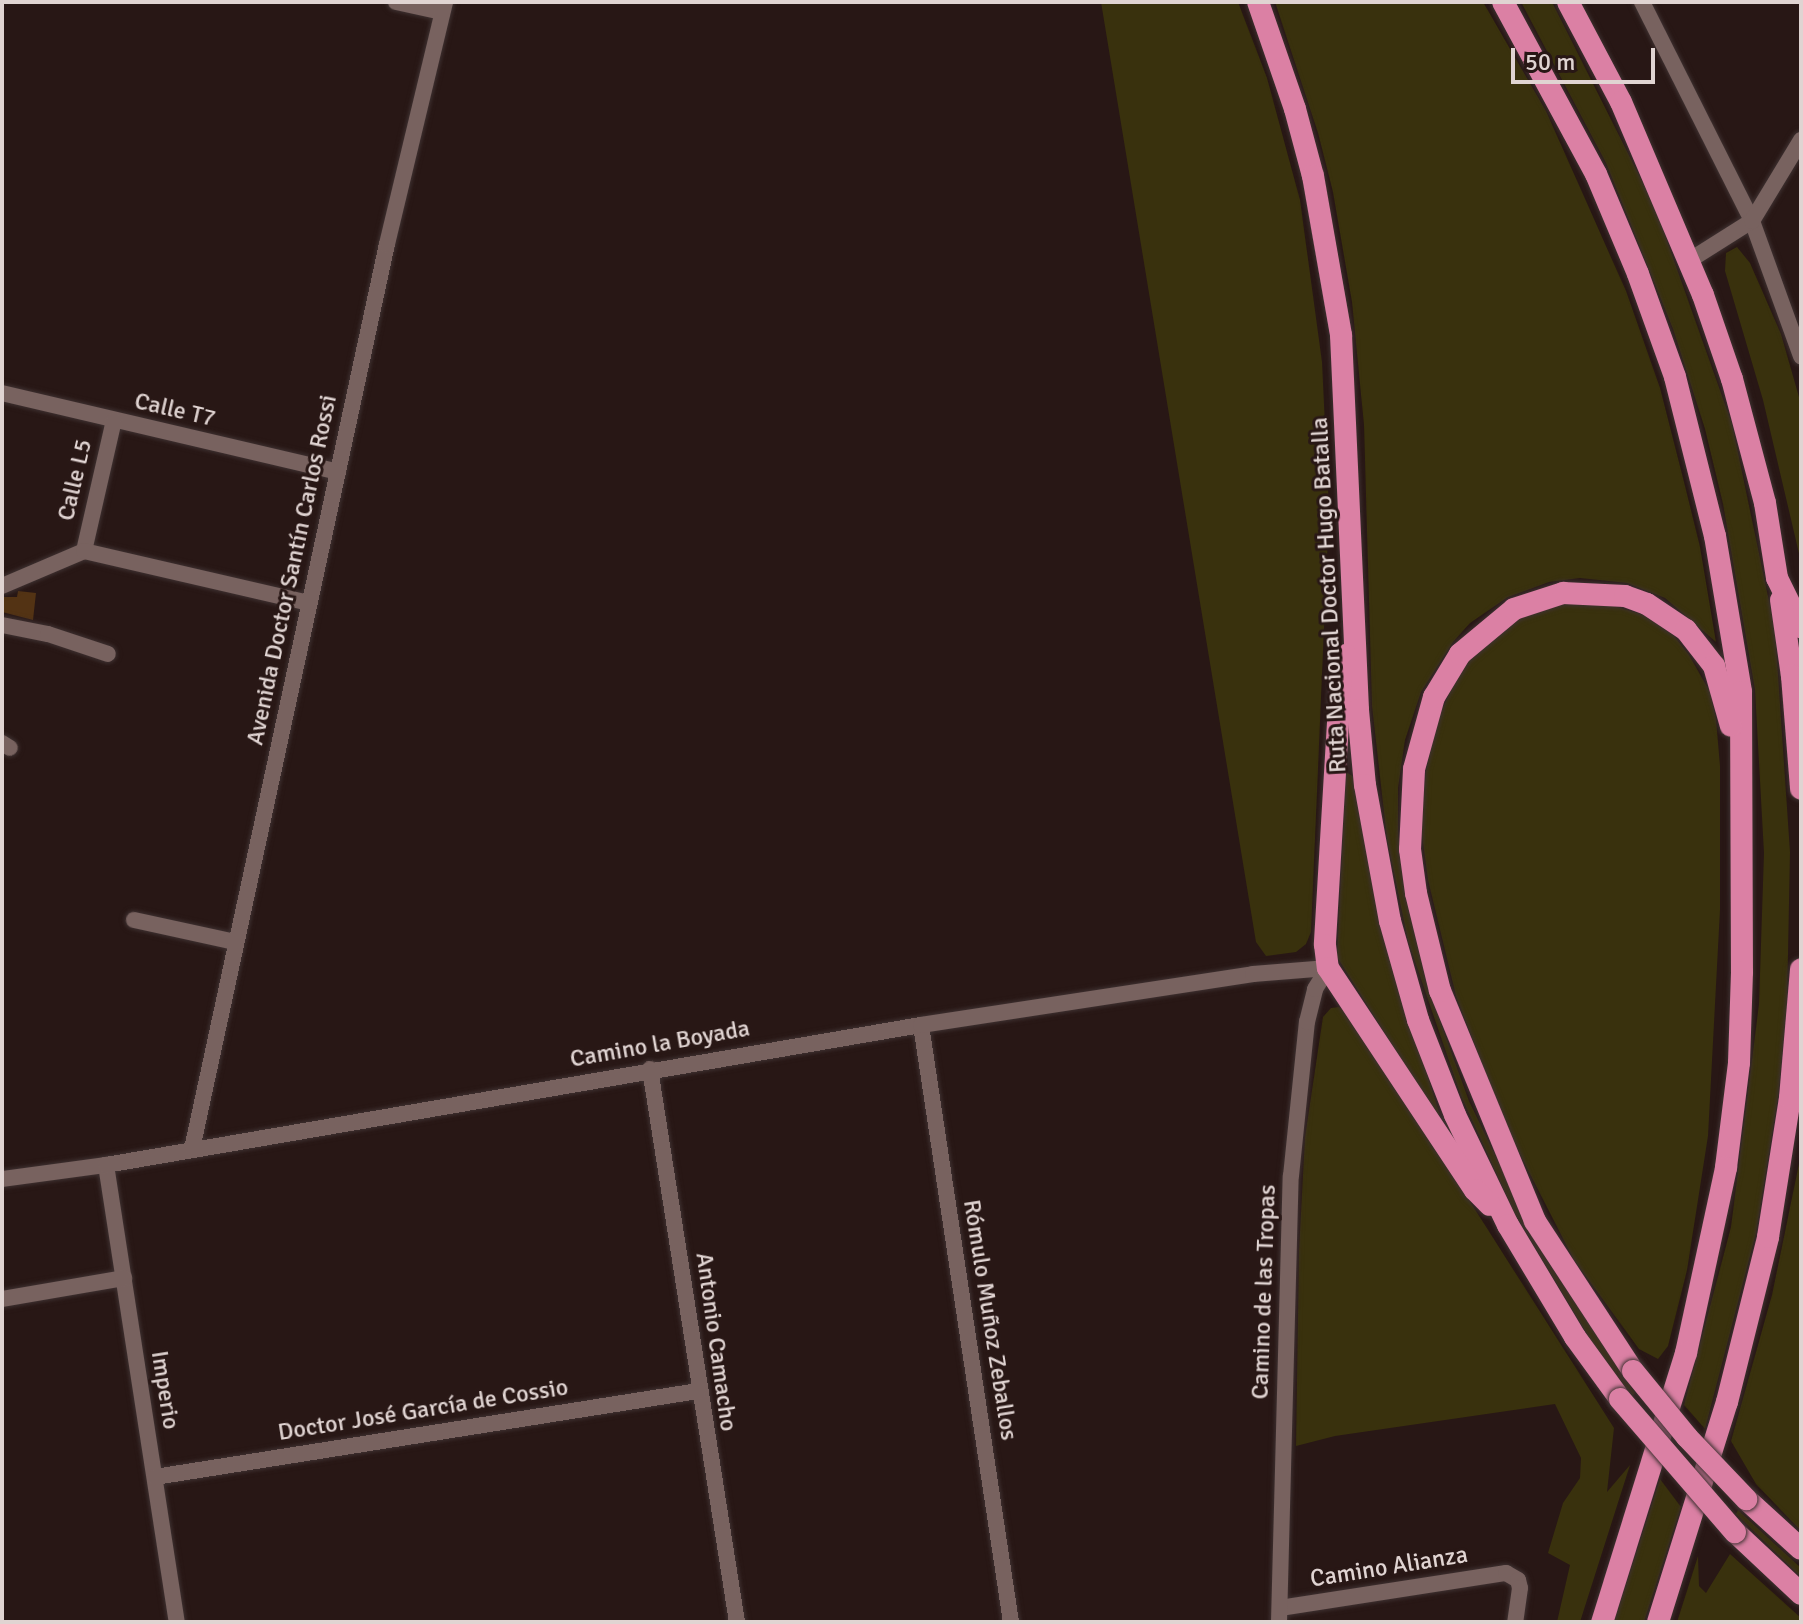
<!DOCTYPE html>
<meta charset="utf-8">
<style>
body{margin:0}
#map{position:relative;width:1803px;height:1624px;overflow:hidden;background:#281715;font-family:Signika,sans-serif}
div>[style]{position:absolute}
.green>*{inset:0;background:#39310d}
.building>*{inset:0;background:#533314}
.roads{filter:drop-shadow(0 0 2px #3e3131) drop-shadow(0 0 2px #3e3131)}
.minor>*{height:16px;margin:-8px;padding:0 8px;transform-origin:8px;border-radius:8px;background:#78625f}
.trunk>*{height:22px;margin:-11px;padding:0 11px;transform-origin:11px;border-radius:11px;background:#db80a4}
.bridges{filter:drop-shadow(0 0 2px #3e3131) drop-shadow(0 0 2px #3e3131)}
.trunk-bridge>*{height:22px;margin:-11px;padding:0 11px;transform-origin:11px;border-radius:11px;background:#db80a4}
span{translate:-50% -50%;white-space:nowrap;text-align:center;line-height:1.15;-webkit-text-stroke:6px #281715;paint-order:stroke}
.street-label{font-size:24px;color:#e0d4d2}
.frame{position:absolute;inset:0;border:4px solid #e0d4d2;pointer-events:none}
.scale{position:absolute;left:1511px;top:48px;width:144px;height:36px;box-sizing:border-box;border:4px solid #e0d4d2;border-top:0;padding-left:10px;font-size:24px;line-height:28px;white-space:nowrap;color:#e0d4d2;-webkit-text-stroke:6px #281715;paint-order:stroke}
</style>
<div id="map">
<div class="green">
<div style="clip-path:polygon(1101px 2px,1238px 2px,1267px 78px,1300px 200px,1322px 362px,1329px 511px,1311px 932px,1306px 944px,1296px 952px,1266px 956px,1256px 942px)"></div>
<div style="clip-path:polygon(1275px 2px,1483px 2px,1546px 111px,1626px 291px,1660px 388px,1684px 482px,1700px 547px,1716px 642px,1665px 598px,1627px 583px,1580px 578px,1549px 582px,1508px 597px,1470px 623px,1453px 642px,1421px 692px,1405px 740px,1398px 788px,1398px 835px,1414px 931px,1427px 985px,1469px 1101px,1544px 1256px,1635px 1393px,1632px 1396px,1590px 1339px,1514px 1212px,1461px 1096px,1408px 941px,1387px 839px,1372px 706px,1364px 425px,1352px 302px,1333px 192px,1318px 133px)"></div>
<div style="clip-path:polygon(1521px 2px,1552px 2px,1655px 207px,1732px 424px,1775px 630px,1790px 852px,1787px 1005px,1778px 1097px,1756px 1233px,1705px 1429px,1684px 1405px,1731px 1227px,1759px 1004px,1764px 853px,1755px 690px,1723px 504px,1705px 429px,1673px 329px,1606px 163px)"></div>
<div style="clip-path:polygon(1737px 247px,1750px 263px,1781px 334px,1801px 404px,1801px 562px,1763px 400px,1725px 271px,1726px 253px)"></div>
<div style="clip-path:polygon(1600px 602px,1644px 615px,1674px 636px,1689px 655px,1710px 692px,1716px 719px,1720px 766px,1720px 910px,1708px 1136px,1687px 1270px,1668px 1346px,1658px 1359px,1639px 1349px,1574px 1260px,1506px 1127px,1456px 996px,1428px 880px,1421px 828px,1426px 771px,1437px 721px,1455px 681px,1470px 660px,1519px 619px,1558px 604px)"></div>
<div style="clip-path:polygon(1346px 772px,1354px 777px,1410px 1021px,1440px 1115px,1435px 1113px,1337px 957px)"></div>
<div style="clip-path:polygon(1339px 1007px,1352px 1016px,1614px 1428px,1607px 1492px,1630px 1465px,1580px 1622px,1557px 1622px,1570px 1565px,1548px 1553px,1563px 1503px,1580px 1478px,1581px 1458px,1555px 1404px,1335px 1436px,1296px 1446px,1299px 1251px,1305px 1137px,1323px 1017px,1331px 1008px)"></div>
<div style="clip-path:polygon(1801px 1154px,1801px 1531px,1756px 1484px,1731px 1441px,1772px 1295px)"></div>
<div style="clip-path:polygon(1660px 1479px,1681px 1507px,1644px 1622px,1614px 1622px)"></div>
<div style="clip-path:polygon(1738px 1510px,1801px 1568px,1801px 1577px,1736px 1514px)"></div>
<div style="clip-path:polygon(1730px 1554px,1801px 1618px,1801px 1622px,1677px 1622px,1698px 1556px,1699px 1586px,1706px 1593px)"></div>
</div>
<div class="building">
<div style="clip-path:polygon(18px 591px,36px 593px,33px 620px,2px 612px,2px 597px,17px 597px)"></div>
</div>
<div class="roads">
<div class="minor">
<div style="left:396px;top:2px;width:47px;rotate:12.3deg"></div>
<div style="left:1642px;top:2px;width:245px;rotate:63.3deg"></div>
<div style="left:1752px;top:221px;width:144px;rotate:70.1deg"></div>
<div style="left:1690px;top:260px;width:73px;rotate:-32.2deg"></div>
<div style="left:1752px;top:221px;width:95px;rotate:-58.8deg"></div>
<div style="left:2px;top:393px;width:345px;rotate:13.2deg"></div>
<div style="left:84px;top:551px;width:134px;rotate:-77.1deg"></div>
<div style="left:2px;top:586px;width:89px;rotate:-23.1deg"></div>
<div style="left:84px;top:551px;width:231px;rotate:13deg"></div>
<div style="left:2px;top:625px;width:47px;rotate:11.1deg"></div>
<div style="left:48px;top:634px;width:63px;rotate:18.4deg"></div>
<div style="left:2px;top:743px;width:9px;rotate:32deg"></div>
<div style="left:134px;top:920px;width:103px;rotate:12.3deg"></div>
<div style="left:921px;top:1025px;width:604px;rotate:81.43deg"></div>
<div style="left:650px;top:1069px;width:560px;rotate:81.06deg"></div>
<div style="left:192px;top:1149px;width:926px;rotate:-77.84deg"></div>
<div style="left:387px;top:244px;width:249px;rotate:-76.5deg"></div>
<div style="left:106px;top:1165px;width:462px;rotate:81.2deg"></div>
<div style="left:2px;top:1179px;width:105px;rotate:-7.7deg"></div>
<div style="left:106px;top:1165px;width:827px;rotate:-9.75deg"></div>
<div style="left:921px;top:1025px;width:336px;rotate:-8.7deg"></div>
<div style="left:1253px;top:974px;width:75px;rotate:-4.6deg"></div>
<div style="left:2px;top:1299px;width:124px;rotate:-9.8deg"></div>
<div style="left:155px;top:1477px;width:550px;rotate:-9deg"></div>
<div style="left:1280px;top:1608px;width:229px;rotate:-8.8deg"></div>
<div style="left:1506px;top:1573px;width:14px;rotate:30deg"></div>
<div style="left:1518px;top:1580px;width:8px;rotate:76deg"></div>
<div style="left:1520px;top:1588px;width:34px;rotate:98deg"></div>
<div style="left:1279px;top:1622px;width:446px;rotate:-88.5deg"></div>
<div style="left:1291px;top:1176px;width:155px;rotate:-84.1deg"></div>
<div style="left:1307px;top:1022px;width:34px;rotate:-76deg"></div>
<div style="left:1315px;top:989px;width:25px;rotate:-58deg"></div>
</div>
<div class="trunk">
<div style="left:1258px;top:2px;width:113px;rotate:70.9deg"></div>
<div style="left:1295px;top:109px;width:69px;rotate:75deg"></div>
<div style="left:1313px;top:176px;width:161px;rotate:80deg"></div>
<div style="left:1341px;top:335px;width:375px;rotate:87.4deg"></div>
<div style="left:1358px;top:710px;width:75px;rotate:84.7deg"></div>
<div style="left:1365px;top:785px;width:138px;rotate:79.6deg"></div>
<div style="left:1390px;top:921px;width:103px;rotate:74.2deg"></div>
<div style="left:1418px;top:1020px;width:102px;rotate:68.7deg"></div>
<div style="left:1455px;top:1115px;width:122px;rotate:64.3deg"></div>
<div style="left:1508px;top:1225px;width:131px;rotate:59.1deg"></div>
<div style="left:1575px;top:1337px;width:77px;rotate:54deg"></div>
<div style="left:1503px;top:2px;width:196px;rotate:61.6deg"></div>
<div style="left:1596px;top:174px;width:108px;rotate:67.2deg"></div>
<div style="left:1638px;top:274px;width:109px;rotate:70.2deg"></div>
<div style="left:1675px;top:377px;width:164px;rotate:75.9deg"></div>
<div style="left:1715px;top:536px;width:158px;rotate:80.5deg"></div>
<div style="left:1741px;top:692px;width:280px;rotate:89.8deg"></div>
<div style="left:1742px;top:972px;width:91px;rotate:91.9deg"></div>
<div style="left:1739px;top:1063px;width:106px;rotate:97.1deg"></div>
<div style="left:1726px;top:1168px;width:189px;rotate:102.2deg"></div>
<div style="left:1686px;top:1353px;width:282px;rotate:107.3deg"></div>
<div style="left:1568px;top:2px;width:113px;rotate:62.1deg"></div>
<div style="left:1621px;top:102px;width:210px;rotate:67deg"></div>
<div style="left:1703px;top:295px;width:89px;rotate:71deg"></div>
<div style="left:1732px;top:379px;width:128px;rotate:75.1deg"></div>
<div style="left:1765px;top:503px;width:76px;rotate:80.9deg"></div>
<div style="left:1777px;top:578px;width:55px;rotate:63.9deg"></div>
<div style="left:1781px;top:600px;width:77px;rotate:81.8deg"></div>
<div style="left:1792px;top:676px;width:113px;rotate:85.4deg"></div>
<div style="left:1346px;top:655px;width:18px;rotate:106deg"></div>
<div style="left:1341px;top:672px;width:273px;rotate:93.4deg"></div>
<div style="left:1325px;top:945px;width:23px;rotate:83deg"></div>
<div style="left:1328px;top:968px;width:266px;rotate:56.5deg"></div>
<div style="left:1475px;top:1190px;width:21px;rotate:45deg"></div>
<div style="left:1633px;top:1371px;width:179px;rotate:-123.2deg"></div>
<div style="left:1535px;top:1221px;width:249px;rotate:-112.4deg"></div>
<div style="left:1440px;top:991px;width:101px;rotate:-103.8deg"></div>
<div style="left:1416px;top:893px;width:44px;rotate:-97.8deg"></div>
<div style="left:1410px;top:849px;width:80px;rotate:-87.1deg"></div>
<div style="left:1414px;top:769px;width:75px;rotate:-74.5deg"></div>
<div style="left:1434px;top:697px;width:50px;rotate:-58.8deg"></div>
<div style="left:1460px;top:654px;width:70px;rotate:-39.8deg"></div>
<div style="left:1514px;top:609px;width:52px;rotate:-18.1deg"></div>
<div style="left:1563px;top:593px;width:62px;rotate:2.8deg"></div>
<div style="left:1625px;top:596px;width:23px;rotate:20deg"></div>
<div style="left:1647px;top:604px;width:47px;rotate:33.7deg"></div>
<div style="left:1686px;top:630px;width:46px;rotate:52.1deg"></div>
<div style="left:1714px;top:666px;width:62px;rotate:74.2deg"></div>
<div style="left:1746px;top:1499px;width:74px;rotate:42.3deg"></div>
<div style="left:1735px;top:1532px;width:91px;rotate:43.2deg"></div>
<div style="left:1658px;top:1622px;width:231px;rotate:-72.6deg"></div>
<div style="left:1727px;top:1402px;width:170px;rotate:-76deg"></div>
<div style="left:1768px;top:1237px;width:141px;rotate:-81deg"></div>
<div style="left:1790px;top:1098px;width:129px;rotate:-85.1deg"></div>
</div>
</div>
<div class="bridges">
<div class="trunk-bridge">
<div style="left:1633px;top:1371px;width:85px;rotate:50.7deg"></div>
<div style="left:1687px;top:1437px;width:86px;rotate:46.4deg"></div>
<div style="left:1620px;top:1399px;width:176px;rotate:49.2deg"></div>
</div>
</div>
<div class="street-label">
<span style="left:175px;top:410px;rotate:13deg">Calle T7</span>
<span style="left:75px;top:480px;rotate:-77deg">Calle L5</span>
<span style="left:292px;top:570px;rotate:-78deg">Avenida Doctor Santín Carlos Rossi</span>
<span style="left:1329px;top:595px;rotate:-93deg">Ruta Nacional Doctor Hugo Batalla</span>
<span style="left:660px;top:1044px;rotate:-10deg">Camino la Boyada</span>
<span style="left:1264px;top:1292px;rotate:-88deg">Camino de las Tropas</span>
<span style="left:990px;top:1320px;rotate:81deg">Rómulo Muñoz Zeballos</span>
<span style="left:716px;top:1342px;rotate:82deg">Antonio Camacho</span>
<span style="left:165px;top:1390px;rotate:81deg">Imperio</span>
<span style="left:423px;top:1410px;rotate:-9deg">Doctor José García de Cossio</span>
<span style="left:1389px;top:1567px;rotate:-9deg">Camino Alianza</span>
</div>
<div class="frame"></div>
<div class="scale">50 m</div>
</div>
